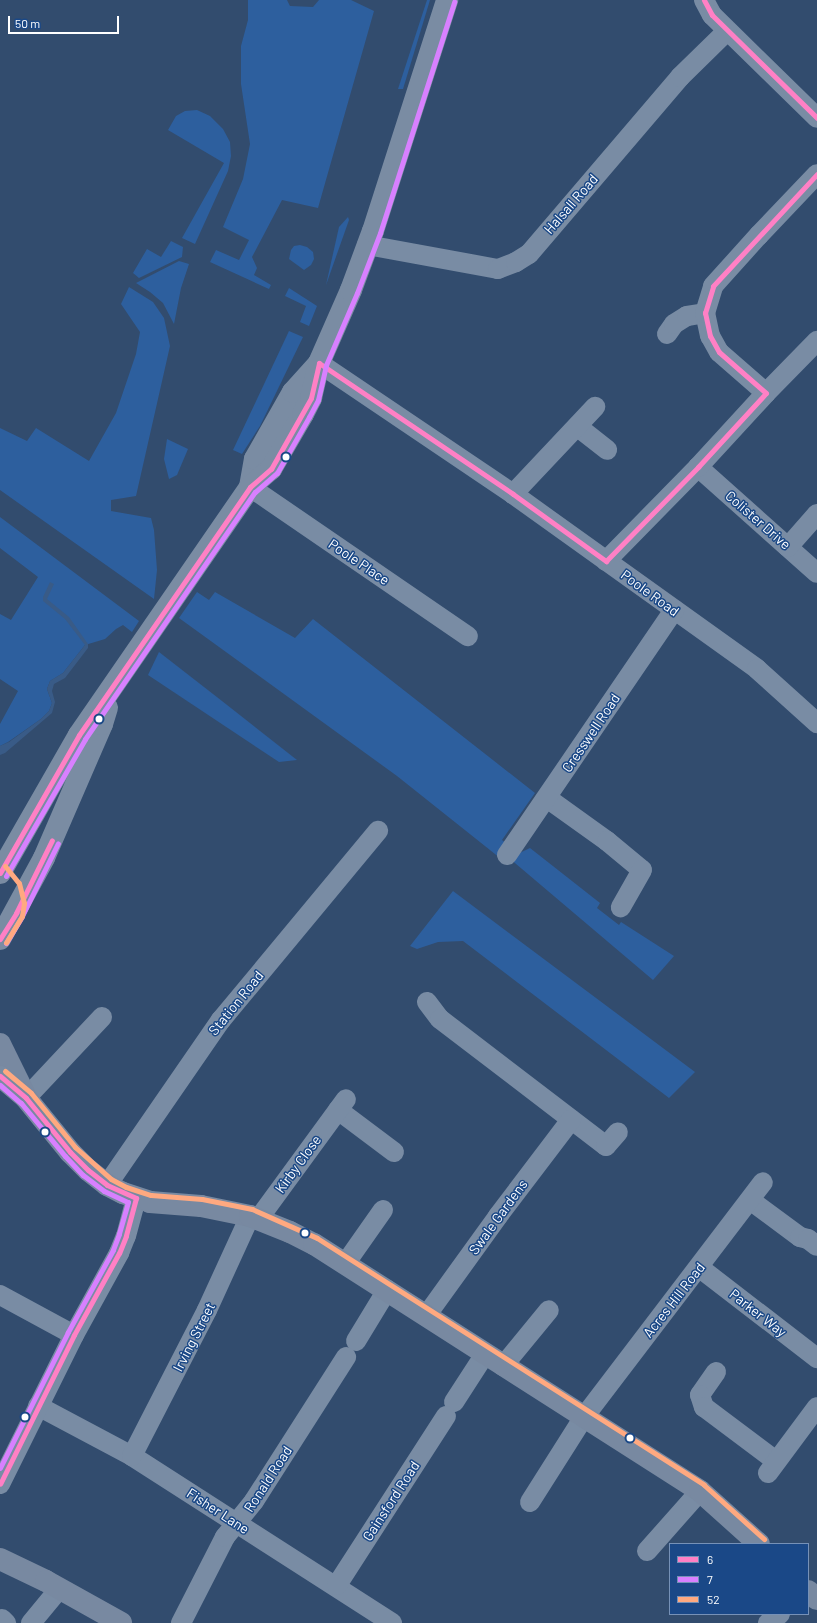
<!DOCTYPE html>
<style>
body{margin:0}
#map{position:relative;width:817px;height:1623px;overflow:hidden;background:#324c6e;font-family:Barlow,sans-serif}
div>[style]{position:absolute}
.green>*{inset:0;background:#2d5f9e}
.water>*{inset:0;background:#395b87}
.minor>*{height:20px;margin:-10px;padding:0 10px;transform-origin:10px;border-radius:10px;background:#798ca4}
.major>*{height:22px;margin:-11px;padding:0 11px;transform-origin:11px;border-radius:11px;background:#7889a1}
.highway>*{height:22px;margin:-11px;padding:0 11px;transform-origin:11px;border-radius:11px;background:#7a8ca3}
.bus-1>*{height:5px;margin:-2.5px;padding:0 2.5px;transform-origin:2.5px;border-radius:2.5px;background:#ff80c5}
.bus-2>*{height:5px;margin:-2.5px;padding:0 2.5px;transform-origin:2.5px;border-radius:2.5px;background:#d880ff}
.bus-3>*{height:5px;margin:-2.5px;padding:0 2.5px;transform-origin:2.5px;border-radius:2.5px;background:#ffa980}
.dots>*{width:11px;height:11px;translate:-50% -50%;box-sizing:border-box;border:2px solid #1a4887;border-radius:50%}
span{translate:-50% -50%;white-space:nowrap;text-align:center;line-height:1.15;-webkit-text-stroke:3px #1a4887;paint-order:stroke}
.street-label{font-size:14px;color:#fff}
.legend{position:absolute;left:669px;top:1543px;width:140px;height:72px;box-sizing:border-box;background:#1a4887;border:1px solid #7691b7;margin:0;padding:5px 7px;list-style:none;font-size:12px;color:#fff}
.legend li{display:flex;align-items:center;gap:8px;height:20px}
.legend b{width:20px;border:1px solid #7691b7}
.scale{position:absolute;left:8px;top:16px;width:111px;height:18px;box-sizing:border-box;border:2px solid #fff;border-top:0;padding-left:5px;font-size:12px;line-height:14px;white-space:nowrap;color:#fff;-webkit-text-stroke:3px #1a4887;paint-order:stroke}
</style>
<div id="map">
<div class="green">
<div style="clip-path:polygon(248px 0,287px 0,290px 6px,313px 7px,319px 0,351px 0,374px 11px,318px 208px,282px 200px,252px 257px,257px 268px,254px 275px,271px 285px,269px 289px,210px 262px,216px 250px,239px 260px,249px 240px,223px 227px,243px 179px,250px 144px,241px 84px,241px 46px,248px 20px)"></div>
<div style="clip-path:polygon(427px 0,430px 0,403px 89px,398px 89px)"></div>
<div style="clip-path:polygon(197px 110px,210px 116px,223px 129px,230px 142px,231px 156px,228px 171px,195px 244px,182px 238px,224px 163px,168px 130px,176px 116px,185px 111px)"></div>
<div style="clip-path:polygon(348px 217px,349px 220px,326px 285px,339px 227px)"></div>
<div style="clip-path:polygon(171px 241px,183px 247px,182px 257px,139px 278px,133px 273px,147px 249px,161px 257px)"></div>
<div style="clip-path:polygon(300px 245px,307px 247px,313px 252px,314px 259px,311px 265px,304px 270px,289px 259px,291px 250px,294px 246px)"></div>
<div style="clip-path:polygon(179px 261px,189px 264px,181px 288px,174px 324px,163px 303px,150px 292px,136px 283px)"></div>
<div style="clip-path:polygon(129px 287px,153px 302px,164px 318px,170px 346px,136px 496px,111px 500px,111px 511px,151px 518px,154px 530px,157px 570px,154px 599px,0 490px,0 428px,27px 441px,36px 428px,89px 461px,116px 413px,136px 354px,140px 332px,121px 304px)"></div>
<div style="clip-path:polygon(289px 288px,317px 306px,309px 326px,300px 322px,306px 306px,285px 296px)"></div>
<div style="clip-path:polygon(289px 331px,303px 337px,260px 426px,242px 454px,233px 450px)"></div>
<div style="clip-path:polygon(167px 439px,188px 449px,177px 475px,169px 479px,164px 459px)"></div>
<div style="clip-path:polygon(0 517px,139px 621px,132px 632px,123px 625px,116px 629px,105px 639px,85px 645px,63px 673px,50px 681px,47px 689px,52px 703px,49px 711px,41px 719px,8px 742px,0 746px,0 724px,18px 691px,0 679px,0 614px,11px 620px,38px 577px,0 548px)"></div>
<div style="clip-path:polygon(197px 592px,209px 600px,215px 592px,295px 638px,313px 619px,535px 793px,502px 840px,507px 844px,500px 858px,397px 776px,179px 618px)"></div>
<div style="clip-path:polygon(159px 652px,222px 701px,297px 760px,279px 762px,148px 675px)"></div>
<div style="clip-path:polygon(530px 848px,600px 903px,597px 908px,619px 925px,621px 922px,674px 956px,653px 980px,509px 858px)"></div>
<div style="clip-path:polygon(453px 891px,695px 1072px,669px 1098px,463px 941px,438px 942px,417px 949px,410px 946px)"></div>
</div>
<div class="water">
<div style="clip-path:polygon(50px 582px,54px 584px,47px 599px,69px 617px,88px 644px,88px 648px,65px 678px,54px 684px,52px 691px,55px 702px,52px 713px,5px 753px,0 755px,0 746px,9px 742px,41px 719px,49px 711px,52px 703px,47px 689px,50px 681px,63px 673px,85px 645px,65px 619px,43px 601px,43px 597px)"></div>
</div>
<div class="minor">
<div style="left:704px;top:0;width:17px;rotate:62deg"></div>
<div style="left:712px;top:15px;width:147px;rotate:44.4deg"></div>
<div style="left:367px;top:245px;width:133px;rotate:10.4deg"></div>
<div style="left:498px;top:269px;width:19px;rotate:-21deg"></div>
<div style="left:516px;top:262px;width:15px;rotate:-32deg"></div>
<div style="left:529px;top:254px;width:233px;rotate:-49.5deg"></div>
<div style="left:680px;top:77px;width:66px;rotate:-44.4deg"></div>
<div style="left:667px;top:334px;width:12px;rotate:-55deg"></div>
<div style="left:674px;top:324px;width:15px;rotate:-32deg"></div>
<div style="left:687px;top:316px;width:18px;rotate:-9deg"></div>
<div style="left:319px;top:363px;width:234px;rotate:34deg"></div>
<div style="left:513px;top:494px;width:300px;rotate:35.6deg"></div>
<div style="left:757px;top:669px;width:81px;rotate:42deg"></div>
<div style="left:766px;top:393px;width:62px;rotate:-138.9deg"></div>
<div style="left:719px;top:352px;width:18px;rotate:-119deg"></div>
<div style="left:710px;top:336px;width:24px;rotate:-102deg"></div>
<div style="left:705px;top:313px;width:28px;rotate:-73deg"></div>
<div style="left:713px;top:286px;width:69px;rotate:-48deg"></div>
<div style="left:759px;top:235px;width:84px;rotate:-46.4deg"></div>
<div style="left:578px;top:427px;width:37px;rotate:38deg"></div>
<div style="left:698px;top:467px;width:159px;rotate:41.7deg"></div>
<div style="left:250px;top:487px;width:264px;rotate:34.4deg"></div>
<div style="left:513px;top:494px;width:120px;rotate:-46.7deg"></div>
<div style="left:788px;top:547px;width:44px;rotate:-48.7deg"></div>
<div style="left:606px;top:561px;width:132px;rotate:-45.6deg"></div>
<div style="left:698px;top:467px;width:100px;rotate:-47.4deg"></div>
<div style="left:766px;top:393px;width:73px;rotate:-45.6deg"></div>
<div style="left:547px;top:798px;width:74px;rotate:35.6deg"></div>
<div style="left:607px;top:841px;width:45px;rotate:39.6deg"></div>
<div style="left:642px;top:870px;width:43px;rotate:119.6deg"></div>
<div style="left:507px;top:855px;width:297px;rotate:-55.7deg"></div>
<div style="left:427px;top:1002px;width:21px;rotate:53deg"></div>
<div style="left:440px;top:1019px;width:209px;rotate:37.4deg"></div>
<div style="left:606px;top:1146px;width:18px;rotate:-49deg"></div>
<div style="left:26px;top:1098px;width:111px;rotate:-46.8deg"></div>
<div style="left:338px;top:1110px;width:70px;rotate:36.9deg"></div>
<div style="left:107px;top:1185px;width:201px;rotate:-55.4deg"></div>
<div style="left:221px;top:1020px;width:246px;rotate:-50.3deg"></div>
<div style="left:750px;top:1200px;width:62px;rotate:36.5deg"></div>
<div style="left:800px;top:1237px;width:8px;rotate:14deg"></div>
<div style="left:808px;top:1239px;width:11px;rotate:38deg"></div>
<div style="left:259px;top:1218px;width:147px;rotate:-53.8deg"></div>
<div style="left:345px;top:1264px;width:66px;rotate:-54.9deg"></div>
<div style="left:700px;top:1268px;width:148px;rotate:37.6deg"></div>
<div style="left:0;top:1295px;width:84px;rotate:28.4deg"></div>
<div style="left:426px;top:1316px;width:123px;rotate:-54.2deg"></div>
<div style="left:498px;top:1216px;width:121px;rotate:-52.8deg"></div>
<div style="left:356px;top:1341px;width:60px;rotate:-58.7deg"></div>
<div style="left:503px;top:1366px;width:72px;rotate:-50.6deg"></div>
<div style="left:716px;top:1372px;width:28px;rotate:125deg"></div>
<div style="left:700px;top:1395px;width:13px;rotate:72deg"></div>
<div style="left:704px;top:1407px;width:90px;rotate:36.9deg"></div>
<div style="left:454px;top:1402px;width:57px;rotate:-57.1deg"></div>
<div style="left:38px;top:1406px;width:106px;rotate:28deg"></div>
<div style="left:132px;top:1456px;width:309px;rotate:32.7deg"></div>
<div style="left:132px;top:1456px;width:164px;rotate:-62.8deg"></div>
<div style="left:207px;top:1310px;width:103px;rotate:-65.4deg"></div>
<div style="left:768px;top:1473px;width:82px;rotate:-53.4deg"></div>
<div style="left:0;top:1484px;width:166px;rotate:-63.6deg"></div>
<div style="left:74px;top:1335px;width:94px;rotate:-61.2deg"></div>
<div style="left:119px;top:1253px;width:18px;rotate:-68deg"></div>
<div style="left:126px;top:1236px;width:39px;rotate:-75deg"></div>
<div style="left:530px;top:1502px;width:101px;rotate:-57.6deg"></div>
<div style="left:584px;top:1417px;width:295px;rotate:-52.7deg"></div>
<div style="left:647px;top:1551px;width:80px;rotate:-48.5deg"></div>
<div style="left:337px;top:1585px;width:201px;rotate:-57.2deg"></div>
<div style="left:2px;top:1619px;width:6px;rotate:45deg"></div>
<div style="left:31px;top:1623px;width:44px;rotate:-50.5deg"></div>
<div style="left:181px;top:1623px;width:97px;rotate:-62.9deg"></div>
<div style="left:225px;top:1537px;width:46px;rotate:-51.1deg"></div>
<div style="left:254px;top:1501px;width:171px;rotate:-57.4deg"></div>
<div style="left:768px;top:1623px;width:15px;rotate:-37deg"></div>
</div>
<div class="major">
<div style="left:0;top:1044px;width:55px;rotate:63.9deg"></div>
<div style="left:0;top:1076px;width:34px;rotate:40deg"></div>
<div style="left:26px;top:1098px;width:70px;rotate:50.8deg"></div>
<div style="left:70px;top:1152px;width:25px;rotate:45deg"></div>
<div style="left:88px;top:1170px;width:24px;rotate:38deg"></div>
<div style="left:107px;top:1185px;width:18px;rotate:27deg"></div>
<div style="left:123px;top:1193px;width:28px;rotate:18deg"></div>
<div style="left:150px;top:1202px;width:51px;rotate:4.5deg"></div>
<div style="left:201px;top:1206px;width:50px;rotate:11.5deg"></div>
<div style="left:250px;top:1216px;width:43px;rotate:21.8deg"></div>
<div style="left:290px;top:1232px;width:27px;rotate:27deg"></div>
<div style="left:314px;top:1244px;width:458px;rotate:32.6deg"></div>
<div style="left:700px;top:1491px;width:79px;rotate:41.9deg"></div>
<div style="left:0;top:1559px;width:51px;rotate:25.6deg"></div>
<div style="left:46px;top:1581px;width:86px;rotate:29.2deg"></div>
<div style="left:808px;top:1591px;width:12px;rotate:42deg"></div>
</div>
<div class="highway">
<div style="left:250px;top:487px;width:28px;rotate:-80deg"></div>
<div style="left:255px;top:459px;width:77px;rotate:-60.4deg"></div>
<div style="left:293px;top:392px;width:38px;rotate:-48deg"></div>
<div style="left:0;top:873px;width:159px;rotate:-60.2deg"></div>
<div style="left:79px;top:735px;width:301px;rotate:-55.4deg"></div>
<div style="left:250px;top:487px;width:28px;rotate:-41deg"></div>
<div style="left:271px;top:469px;width:64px;rotate:-59.8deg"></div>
<div style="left:303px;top:414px;width:18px;rotate:-63deg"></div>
<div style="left:311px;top:398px;width:36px;rotate:-77deg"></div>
<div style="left:319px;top:363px;width:80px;rotate:-66.3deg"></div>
<div style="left:351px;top:290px;width:63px;rotate:-69.6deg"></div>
<div style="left:373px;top:231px;width:243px;rotate:-72.2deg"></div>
<div style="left:0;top:939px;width:92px;rotate:-61.5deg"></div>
<div style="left:44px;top:858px;width:146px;rotate:-66.6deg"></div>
<div style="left:102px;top:724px;width:17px;rotate:-73deg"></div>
<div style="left:0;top:1077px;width:2px;rotate:27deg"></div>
</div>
<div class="bus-1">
<div style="left:704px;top:0;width:17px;rotate:62deg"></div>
<div style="left:712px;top:15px;width:147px;rotate:44.4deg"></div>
<div style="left:319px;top:363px;width:234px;rotate:34deg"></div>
<div style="left:513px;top:494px;width:115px;rotate:35.8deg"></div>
<div style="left:606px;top:561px;width:132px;rotate:-45.6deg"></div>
<div style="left:698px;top:467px;width:100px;rotate:-47.4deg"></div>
<div style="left:766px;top:393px;width:62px;rotate:-138.9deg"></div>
<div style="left:719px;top:352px;width:18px;rotate:-119deg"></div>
<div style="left:710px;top:336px;width:24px;rotate:-102deg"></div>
<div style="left:705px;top:313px;width:28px;rotate:-73deg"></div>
<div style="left:713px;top:286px;width:153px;rotate:-47.1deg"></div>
<div style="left:0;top:873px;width:159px;rotate:-60.2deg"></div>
<div style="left:79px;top:735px;width:301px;rotate:-55.4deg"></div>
<div style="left:250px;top:487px;width:28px;rotate:-41deg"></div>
<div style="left:271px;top:469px;width:81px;rotate:-60.6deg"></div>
<div style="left:311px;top:398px;width:36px;rotate:-77deg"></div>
<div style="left:0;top:939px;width:31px;rotate:-58deg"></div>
<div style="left:16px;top:913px;width:81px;rotate:-63.7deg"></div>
<div style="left:0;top:1076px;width:34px;rotate:40deg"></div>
<div style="left:26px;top:1098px;width:70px;rotate:50.8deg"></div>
<div style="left:70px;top:1152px;width:25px;rotate:45deg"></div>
<div style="left:88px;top:1170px;width:24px;rotate:38deg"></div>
<div style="left:107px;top:1185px;width:32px;rotate:24deg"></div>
<div style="left:136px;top:1198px;width:39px;rotate:105deg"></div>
<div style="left:126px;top:1236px;width:18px;rotate:112deg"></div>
<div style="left:119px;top:1253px;width:94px;rotate:118.8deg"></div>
<div style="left:74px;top:1335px;width:166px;rotate:116.4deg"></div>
</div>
<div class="bus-2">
<div style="left:6px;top:876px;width:158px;rotate:-60deg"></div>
<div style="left:85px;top:739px;width:300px;rotate:-55.5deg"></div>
<div style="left:255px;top:492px;width:29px;rotate:-41deg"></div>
<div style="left:277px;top:473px;width:64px;rotate:-60.3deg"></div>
<div style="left:309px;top:417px;width:19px;rotate:-62deg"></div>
<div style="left:318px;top:400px;width:36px;rotate:-77deg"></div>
<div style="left:326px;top:365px;width:78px;rotate:-66.7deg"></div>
<div style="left:357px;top:293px;width:64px;rotate:-69deg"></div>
<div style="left:380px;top:233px;width:243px;rotate:-72.2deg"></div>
<div style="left:6px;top:943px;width:31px;rotate:-59deg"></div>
<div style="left:22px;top:916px;width:81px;rotate:-63.7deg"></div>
<div style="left:0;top:1085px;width:28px;rotate:41deg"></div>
<div style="left:21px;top:1103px;width:69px;rotate:50.3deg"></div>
<div style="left:65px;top:1156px;width:26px;rotate:47deg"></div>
<div style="left:83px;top:1175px;width:26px;rotate:37deg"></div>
<div style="left:104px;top:1191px;width:26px;rotate:25deg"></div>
<div style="left:128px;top:1202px;width:33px;rotate:106deg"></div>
<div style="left:119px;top:1234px;width:17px;rotate:111deg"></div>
<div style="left:113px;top:1250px;width:94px;rotate:118.8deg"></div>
<div style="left:68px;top:1332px;width:152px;rotate:116.6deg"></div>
</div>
<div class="bus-3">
<div style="left:5px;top:866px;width:22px;rotate:51deg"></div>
<div style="left:19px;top:883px;width:21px;rotate:76deg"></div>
<div style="left:24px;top:903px;width:13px;rotate:99deg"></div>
<div style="left:22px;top:916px;width:31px;rotate:121deg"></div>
<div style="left:5px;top:1071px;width:34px;rotate:40deg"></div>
<div style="left:31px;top:1093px;width:70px;rotate:50.8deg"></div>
<div style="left:75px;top:1147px;width:48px;rotate:41.6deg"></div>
<div style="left:111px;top:1179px;width:17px;rotate:28deg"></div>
<div style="left:126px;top:1187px;width:26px;rotate:18deg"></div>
<div style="left:151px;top:1195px;width:51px;rotate:4.5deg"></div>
<div style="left:202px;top:1199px;width:51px;rotate:11.3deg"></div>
<div style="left:252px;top:1209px;width:71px;rotate:24deg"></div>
<div style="left:317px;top:1238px;width:459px;rotate:32.5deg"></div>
<div style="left:704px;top:1485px;width:81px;rotate:42deg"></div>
</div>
<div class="dots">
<div style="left:286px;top:457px;background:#fff"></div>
<div style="left:99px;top:719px;background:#fff"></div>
<div style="left:45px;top:1132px;background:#fff"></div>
<div style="left:305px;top:1233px;background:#fff"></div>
<div style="left:25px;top:1417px;background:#fff"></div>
<div style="left:630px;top:1438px;background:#fff"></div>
</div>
<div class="street-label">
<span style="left:571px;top:204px;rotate:-49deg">Halsall Road</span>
<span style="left:758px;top:520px;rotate:41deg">Colister Drive</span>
<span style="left:359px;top:562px;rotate:34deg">Poole Place</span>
<span style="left:650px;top:593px;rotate:36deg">Poole Road</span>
<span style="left:591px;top:733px;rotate:-56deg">Cresswell Road</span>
<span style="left:236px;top:1003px;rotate:-51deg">Station Road</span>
<span style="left:298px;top:1164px;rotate:-54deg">Kirby Close</span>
<span style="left:498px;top:1217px;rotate:-54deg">Swale Gardens</span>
<span style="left:674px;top:1300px;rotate:-52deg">Acres Hill Road</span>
<span style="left:758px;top:1313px;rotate:38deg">Parker Way</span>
<span style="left:194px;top:1337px;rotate:-63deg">Irving Street</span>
<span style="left:268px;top:1479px;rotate:-57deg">Ronald Road</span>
<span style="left:391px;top:1501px;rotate:-57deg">Gainsford Road</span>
<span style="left:218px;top:1511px;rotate:33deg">Fisher Lane</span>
</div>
<ul class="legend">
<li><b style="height:5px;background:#ff80c5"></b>6</li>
<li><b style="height:5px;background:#d880ff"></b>7</li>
<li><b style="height:5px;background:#ffa980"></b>52</li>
</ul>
<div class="scale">50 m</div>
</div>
